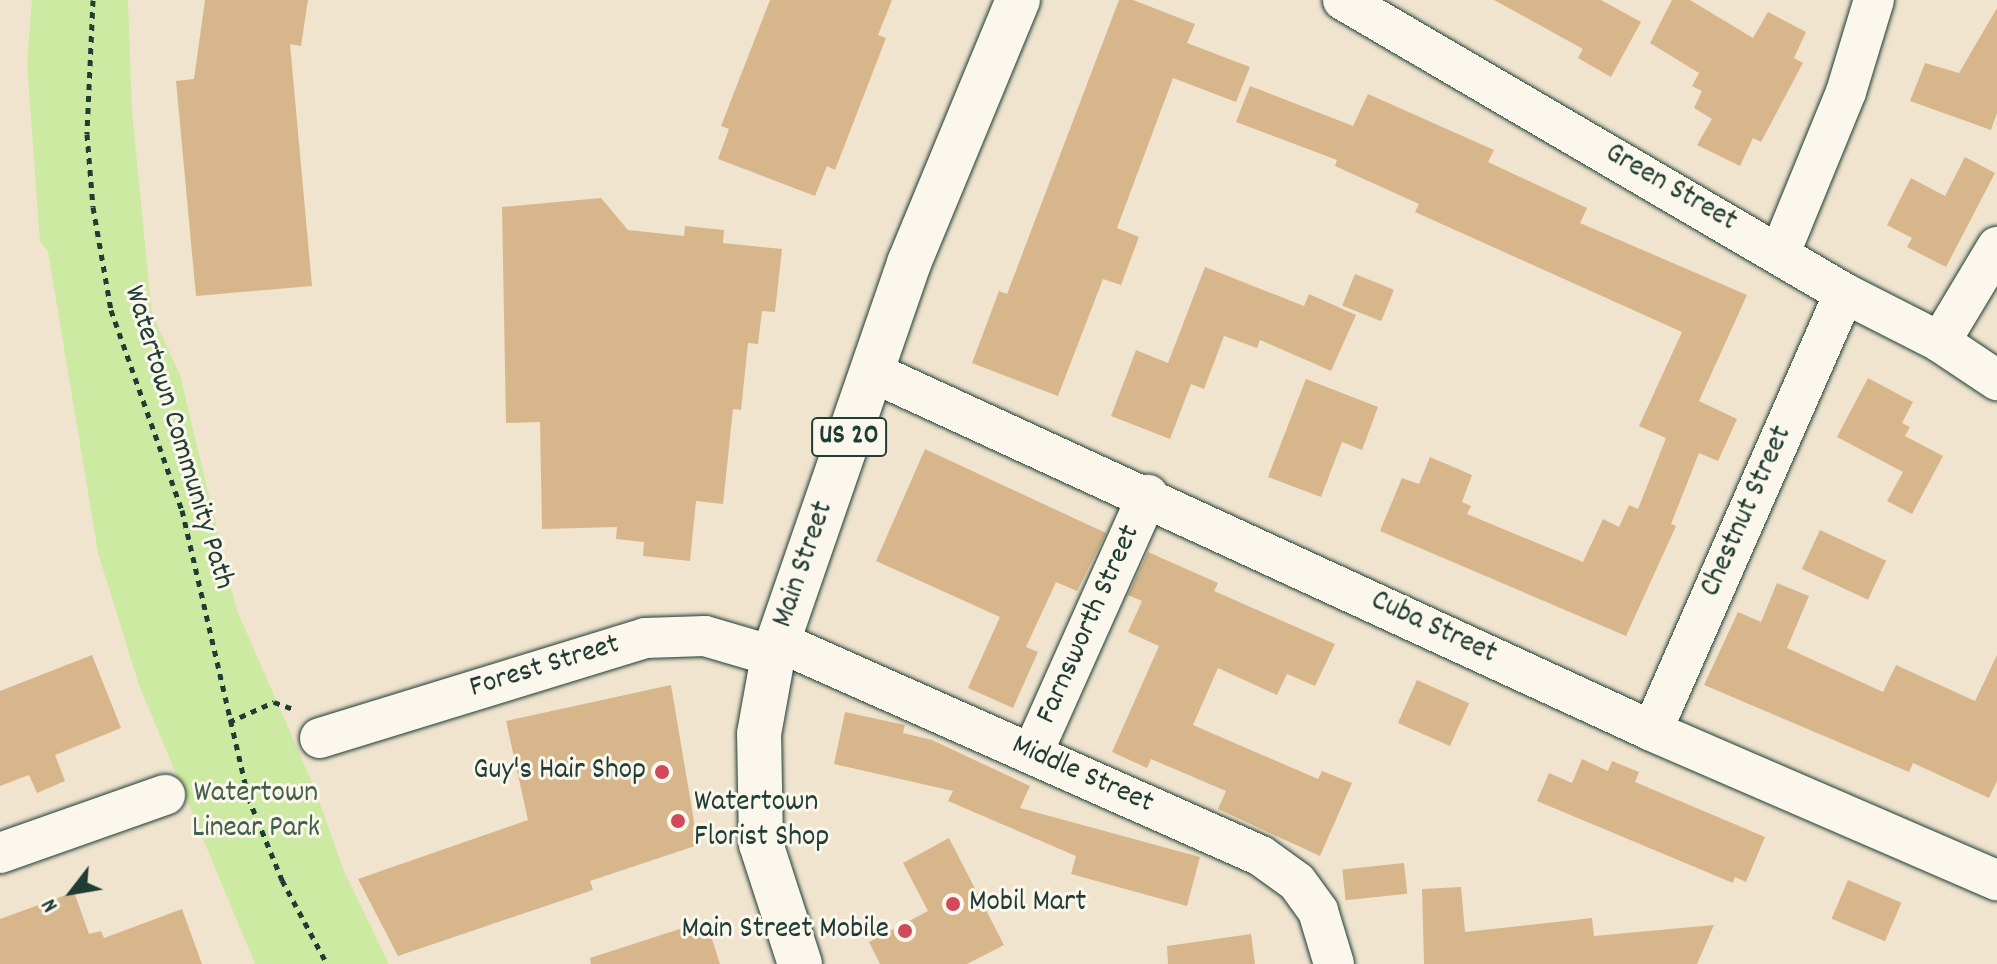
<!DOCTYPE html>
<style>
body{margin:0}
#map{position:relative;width:1997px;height:964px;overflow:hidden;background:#f0e4cf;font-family:Dekko,sans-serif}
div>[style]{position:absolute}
.green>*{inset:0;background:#cdeaa2}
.building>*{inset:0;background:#d8b68b;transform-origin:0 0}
.path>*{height:5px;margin-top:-2.5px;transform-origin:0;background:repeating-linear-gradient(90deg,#1f3d34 0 6px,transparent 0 12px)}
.roads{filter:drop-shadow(0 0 2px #1f3d34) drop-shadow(0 0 2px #1f3d34)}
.minor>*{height:40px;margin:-20px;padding:0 20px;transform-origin:20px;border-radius:20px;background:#fbf7ec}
.major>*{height:44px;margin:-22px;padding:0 22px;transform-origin:22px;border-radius:22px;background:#fbf7ec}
.dots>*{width:22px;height:22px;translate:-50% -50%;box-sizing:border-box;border:4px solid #fbf7ec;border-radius:50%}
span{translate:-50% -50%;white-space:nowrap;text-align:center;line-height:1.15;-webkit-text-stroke:6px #fbf7ec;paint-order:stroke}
.shield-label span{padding:2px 6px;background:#fbf7ec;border:2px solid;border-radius:6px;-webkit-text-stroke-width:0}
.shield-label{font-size:28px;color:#1f3d34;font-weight:700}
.street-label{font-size:30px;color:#1f3d34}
.poi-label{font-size:30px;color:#1f3d34}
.right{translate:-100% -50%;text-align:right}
.left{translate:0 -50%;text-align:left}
.park-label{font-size:30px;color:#42604a}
.north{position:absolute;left:32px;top:852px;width:80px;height:80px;-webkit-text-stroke:6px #fbf7ec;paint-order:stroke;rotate:239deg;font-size:22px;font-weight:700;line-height:32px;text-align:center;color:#1f3d34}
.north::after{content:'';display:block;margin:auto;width:28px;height:36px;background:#1f3d34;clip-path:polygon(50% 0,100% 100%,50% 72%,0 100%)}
</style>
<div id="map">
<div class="green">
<div style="clip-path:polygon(32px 0,128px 0,132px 112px,152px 314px,180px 375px,236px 608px,314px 787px,344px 871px,389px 964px,255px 964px,139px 685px,98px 553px,48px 251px,40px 242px,27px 64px)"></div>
</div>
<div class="building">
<div style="clip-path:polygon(205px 0,308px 0,301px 46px,290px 44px,312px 286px,196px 296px,176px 81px,194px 79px)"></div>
<div style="clip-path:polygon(770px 0,892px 0,878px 35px,886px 38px,835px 170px,827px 166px,815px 196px,718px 159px,729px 129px,721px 126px)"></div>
<div style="clip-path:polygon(1119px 0,1133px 0,1195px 24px,1187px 43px,1250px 67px,1236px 102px,1173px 78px,1117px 228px,1139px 237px,1121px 285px,1103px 279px,1058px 396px,972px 363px,999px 291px,1007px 294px)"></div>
<div style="clip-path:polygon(1494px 0,1601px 0,1641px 22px,1611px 77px,1578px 58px,1583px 49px)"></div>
<div style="clip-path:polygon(1672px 0,1690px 0,1753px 38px,1768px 12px,1806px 32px,1794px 58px,1803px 63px,1761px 142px,1753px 138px,1740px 166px,1697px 145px,1712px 119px,1694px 108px,1702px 91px,1692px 86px,1699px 73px,1650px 43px)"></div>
<div style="clip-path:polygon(1997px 8px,1997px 113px,1991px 130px,1910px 101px,1925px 63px,1959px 73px)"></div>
<div style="clip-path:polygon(1250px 86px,1353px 126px,1368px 94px,1494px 150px,1488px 162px,1587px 208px,1580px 223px,1747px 295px,1699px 401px,1737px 419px,1718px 461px,1699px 453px,1671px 524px,1676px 526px,1626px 636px,1380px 531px,1402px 478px,1419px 484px,1430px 457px,1472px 475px,1462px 502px,1471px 506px,1467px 514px,1583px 562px,1603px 519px,1619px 527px,1629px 505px,1638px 509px,1666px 438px,1639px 426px,1682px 332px,1415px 212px,1419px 204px,1335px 166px,1337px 160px,1236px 122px)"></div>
<div style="clip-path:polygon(1965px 157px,1995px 173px,1946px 267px,1907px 247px,1912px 238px,1887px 225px,1911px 178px,1945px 196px)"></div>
<div style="clip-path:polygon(601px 198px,628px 230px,684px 236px,685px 226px,724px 230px,723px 243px,782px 249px,775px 312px,762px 311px,758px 344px,748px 343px,741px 410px,733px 409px,723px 504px,696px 501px,690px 561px,643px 556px,644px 542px,616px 539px,617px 527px,542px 529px,540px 422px,506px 423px,502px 207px)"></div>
<div style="clip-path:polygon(1205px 267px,1304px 306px,1309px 294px,1356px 315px,1331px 371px,1260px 340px,1257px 348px,1224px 336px,1204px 389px,1191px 384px,1170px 439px,1111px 416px,1136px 350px,1168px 363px)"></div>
<div style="left:1355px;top:274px;width:42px;height:34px;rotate:22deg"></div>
<div style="clip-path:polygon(1868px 378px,1913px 402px,1902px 423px,1910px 427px,1905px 436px,1943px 456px,1912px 514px,1887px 501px,1903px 472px,1837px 437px)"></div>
<div style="clip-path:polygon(1306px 379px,1378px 407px,1362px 450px,1342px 442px,1321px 497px,1268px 477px)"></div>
<div style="clip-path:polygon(925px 449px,1106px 533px,1077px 591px,1056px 582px,1026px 647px,1038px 652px,1013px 708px,968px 688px,1000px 617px,876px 561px)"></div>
<div style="left:1820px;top:530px;width:73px;height:43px;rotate:25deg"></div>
<div style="clip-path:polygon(1148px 552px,1218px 583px,1214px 591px,1335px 644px,1315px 686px,1287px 674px,1277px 695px,1218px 668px,1193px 725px,1318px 779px,1322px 771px,1352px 783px,1320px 856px,1218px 809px,1226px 791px,1151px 759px,1147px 768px,1112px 752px,1159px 646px,1128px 632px,1142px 601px,1128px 595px)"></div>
<div style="clip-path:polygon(1777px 583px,1809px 596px,1787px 648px,1883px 692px,1896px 665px,1975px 701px,1997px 655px,1997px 781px,1989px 798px,1913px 763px,1909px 772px,1704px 685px,1738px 612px,1761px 622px)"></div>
<div style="clip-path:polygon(92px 655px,121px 728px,55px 755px,65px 781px,37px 793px,29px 775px,0 786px,0 691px)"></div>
<div style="left:1417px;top:680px;width:57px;height:47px;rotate:24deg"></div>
<div style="clip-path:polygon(671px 685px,698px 845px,590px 881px,593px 890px,398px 956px,358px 879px,528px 820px,506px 721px)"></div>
<div style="clip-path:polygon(845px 712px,905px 725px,903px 733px,932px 740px,1030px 786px,1020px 808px,1200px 857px,1187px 906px,1071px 874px,1076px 856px,948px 801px,953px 791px,834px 764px)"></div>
<div style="clip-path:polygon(1582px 759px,1608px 771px,1612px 761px,1639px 772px,1635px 782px,1765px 837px,1746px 882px,1735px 877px,1733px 883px,1537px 801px,1549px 773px,1572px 783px)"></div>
<div style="clip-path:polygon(949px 838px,1004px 945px,967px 964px,880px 964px,869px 942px,928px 911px,903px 863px)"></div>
<div style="left:1404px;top:863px;width:31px;height:62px;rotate:84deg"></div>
<div style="left:1848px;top:880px;width:58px;height:42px;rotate:23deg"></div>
<div style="clip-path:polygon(1461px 887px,1465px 932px,1592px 918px,1594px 936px,1714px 925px,1697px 964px,1424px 964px,1422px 889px)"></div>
<div style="clip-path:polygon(74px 892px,89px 934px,101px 931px,104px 938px,182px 909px,202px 964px,0 964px,0 919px)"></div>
<div style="clip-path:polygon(692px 925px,710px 933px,720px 964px,591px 964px,590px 958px)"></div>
<div style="clip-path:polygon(1251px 934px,1255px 964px,1168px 964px,1167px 946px)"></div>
</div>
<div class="path">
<div style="left:93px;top:0;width:134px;rotate:92.6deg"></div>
<div style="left:87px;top:134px;width:73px;rotate:85.3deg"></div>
<div style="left:93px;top:207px;width:105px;rotate:80.1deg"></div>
<div style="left:111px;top:310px;width:212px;rotate:70.5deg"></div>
<div style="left:182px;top:510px;width:294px;rotate:77deg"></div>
<div style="left:248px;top:797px;width:90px;rotate:67.7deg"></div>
<div style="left:282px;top:880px;width:95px;rotate:61.8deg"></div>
<div style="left:229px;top:722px;width:49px;rotate:-24deg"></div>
<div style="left:274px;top:702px;width:23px;rotate:20deg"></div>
</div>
<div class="roads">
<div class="minor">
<div style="left:1343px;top:0;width:580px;rotate:30.32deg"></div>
<div style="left:1844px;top:293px;width:108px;rotate:27deg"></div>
<div style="left:1940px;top:342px;width:69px;rotate:33.7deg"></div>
<div style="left:1780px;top:253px;width:174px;rotate:-67.7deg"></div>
<div style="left:1846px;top:92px;width:96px;rotate:-73.1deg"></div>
<div style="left:1940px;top:342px;width:111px;rotate:-59deg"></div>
<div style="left:872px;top:372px;width:859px;rotate:24.71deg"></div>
<div style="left:1652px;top:731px;width:376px;rotate:23.4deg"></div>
<div style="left:779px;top:642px;width:527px;rotate:23.94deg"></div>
<div style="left:1261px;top:856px;width:44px;rotate:35.8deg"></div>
<div style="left:1297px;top:882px;width:36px;rotate:54deg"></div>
<div style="left:1318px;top:911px;width:55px;rotate:73.2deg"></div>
<div style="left:1652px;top:731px;width:478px;rotate:-66.3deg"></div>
<div style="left:320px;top:738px;width:340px;rotate:-17.1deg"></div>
<div style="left:645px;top:638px;width:60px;rotate:-1.9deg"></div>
<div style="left:705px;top:636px;width:71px;rotate:16.4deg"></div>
<div style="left:1032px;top:754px;width:284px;rotate:-65.9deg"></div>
<div style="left:0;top:853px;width:175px;rotate:-19.4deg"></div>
</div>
<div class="major">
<div style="left:800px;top:964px;width:126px;rotate:-108deg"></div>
<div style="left:761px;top:844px;width:110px;rotate:-91deg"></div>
<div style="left:759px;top:734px;width:79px;rotate:-79.8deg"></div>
<div style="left:773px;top:656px;width:416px;rotate:-70.9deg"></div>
<div style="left:909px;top:263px;width:285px;rotate:-67.5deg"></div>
</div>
</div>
<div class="dots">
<div style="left:662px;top:772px;background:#d1495b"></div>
<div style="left:678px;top:821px;background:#d1495b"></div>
<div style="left:953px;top:904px;background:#d1495b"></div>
<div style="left:905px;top:931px;background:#d1495b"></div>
</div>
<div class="shield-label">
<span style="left:849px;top:437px">US 20</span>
</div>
<div class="street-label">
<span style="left:1670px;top:189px;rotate:30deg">Green Street</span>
<span style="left:177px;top:438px;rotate:73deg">Watertown Community Path</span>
<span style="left:1748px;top:512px;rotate:-66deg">Chestnut Street</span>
<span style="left:805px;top:565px;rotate:-71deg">Main Street</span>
<span style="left:1090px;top:625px;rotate:-66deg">Farnsworth Street</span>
<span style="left:1433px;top:629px;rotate:25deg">Cuba Street</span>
<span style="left:545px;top:668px;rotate:-17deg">Forest Street</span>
<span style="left:1082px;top:776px;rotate:24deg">Middle Street</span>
</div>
<div class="poi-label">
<span class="right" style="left:646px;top:772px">Guy's Hair Shop</span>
<span class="left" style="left:694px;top:821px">Watertown<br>Florist Shop</span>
<span class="left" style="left:969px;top:904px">Mobil Mart</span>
<span class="right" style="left:889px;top:931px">Main Street Mobile</span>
</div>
<div class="park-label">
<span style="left:256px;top:812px">Watertown<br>Linear Park</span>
</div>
<div class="north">N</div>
</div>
